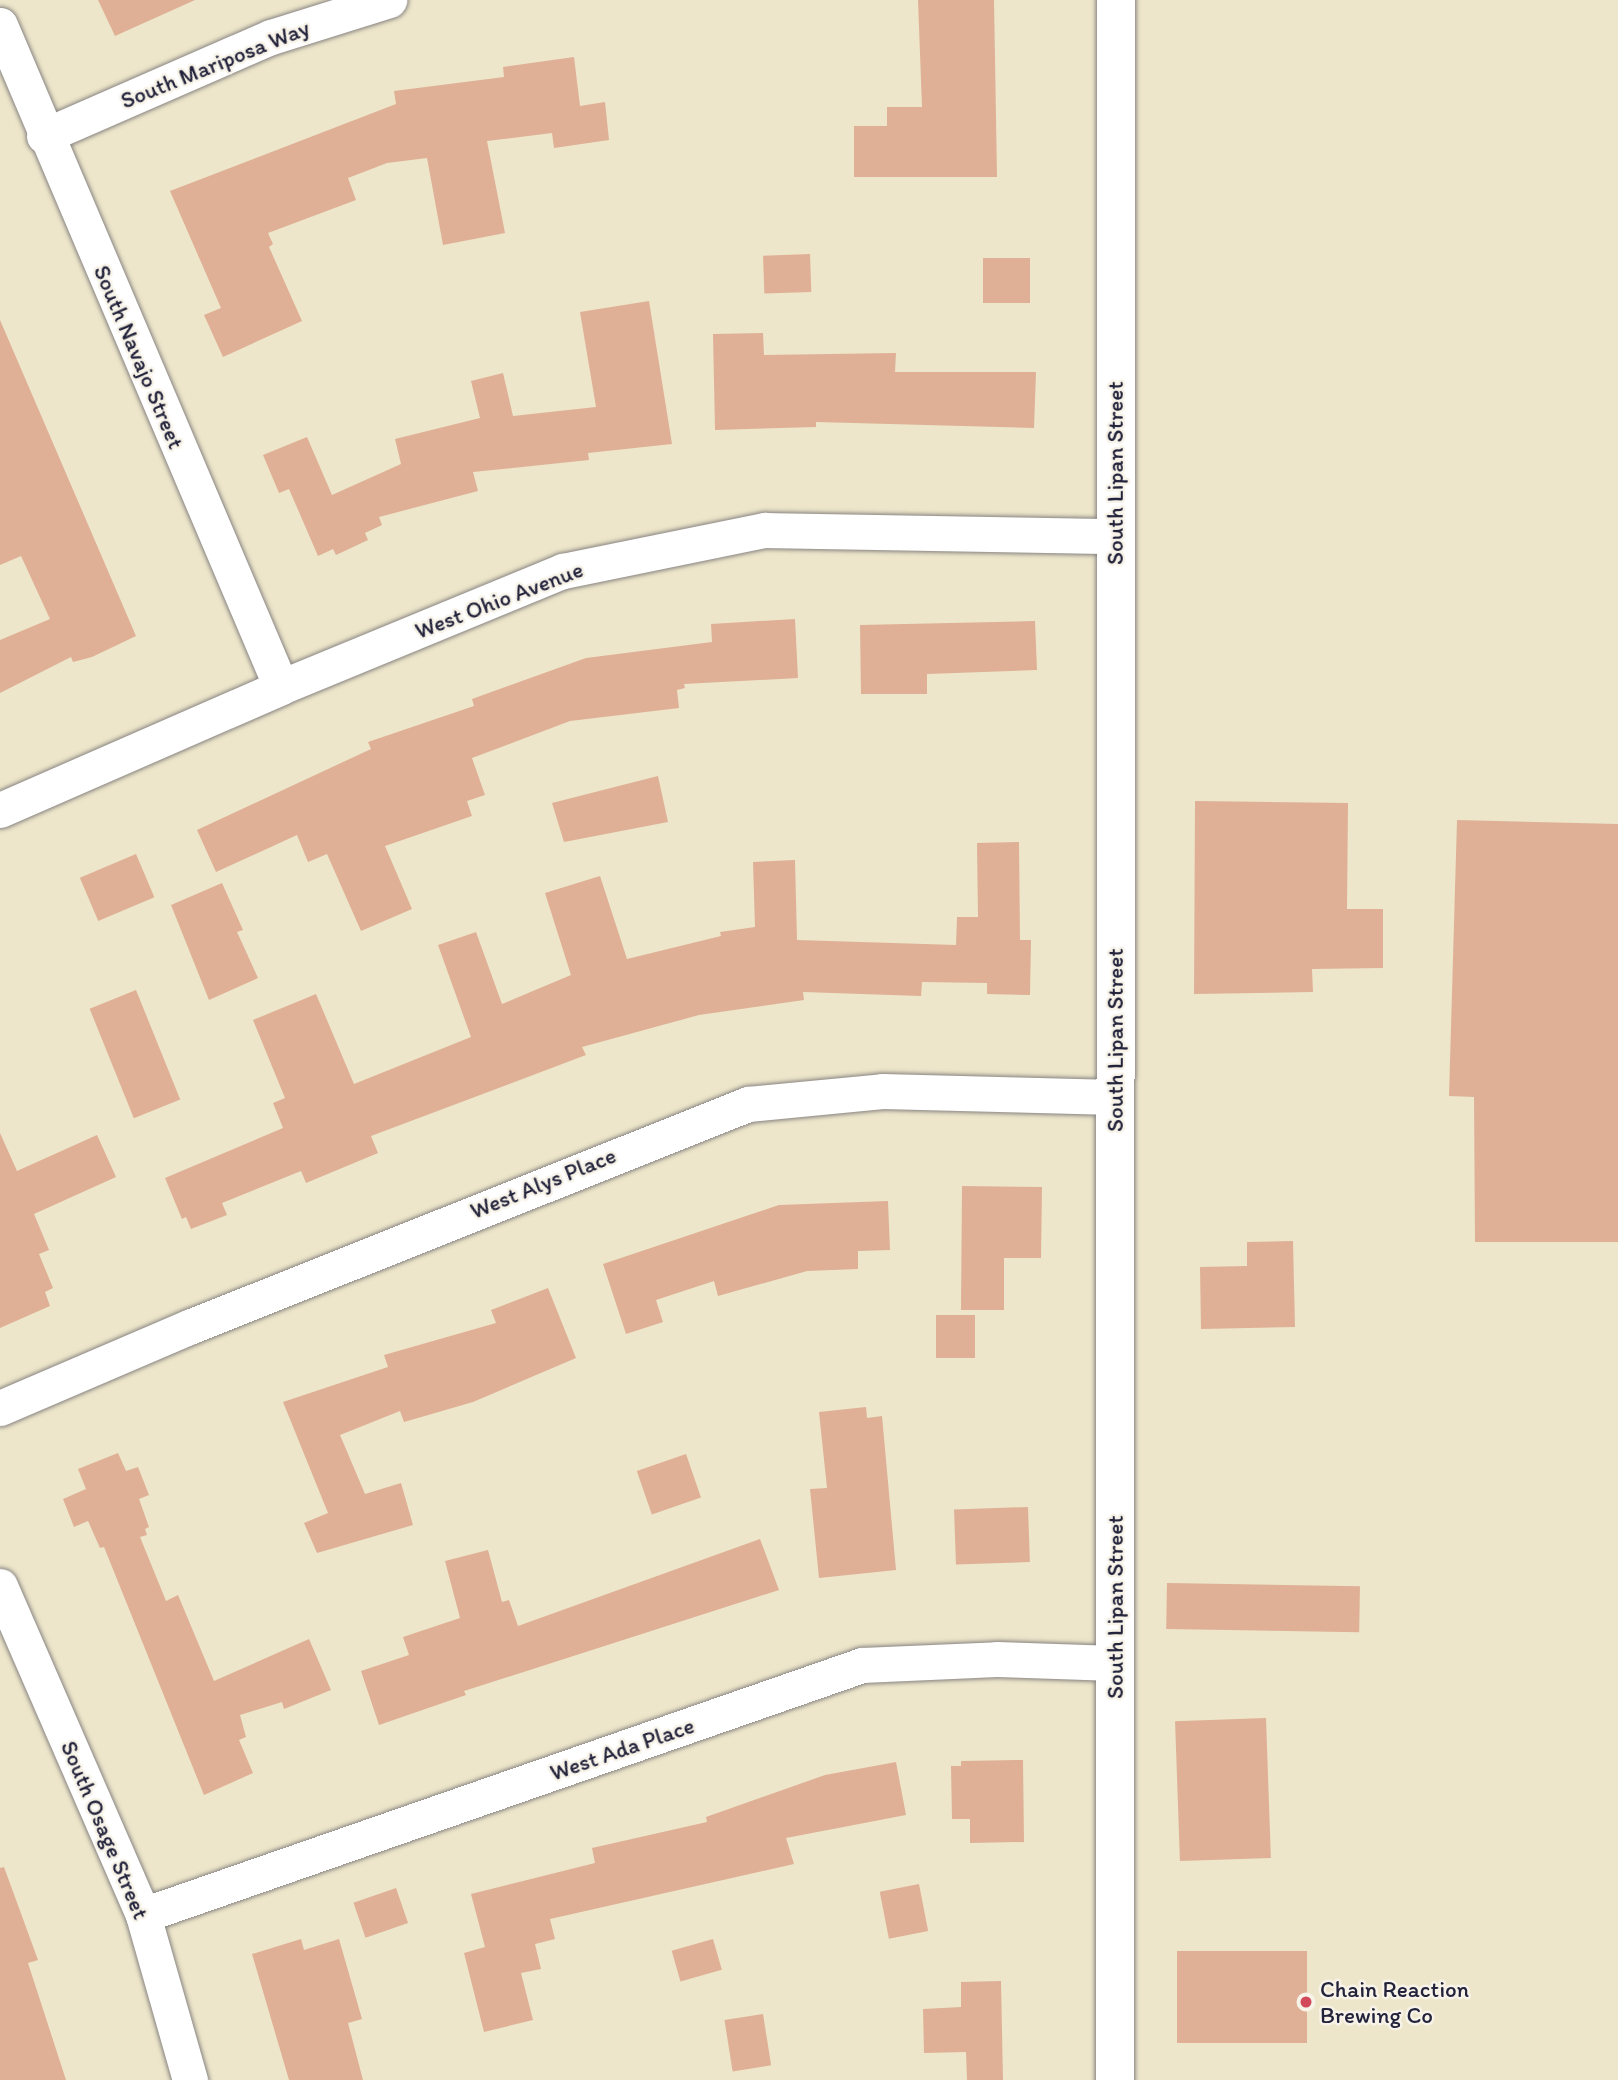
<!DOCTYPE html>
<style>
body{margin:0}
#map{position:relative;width:1618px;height:2080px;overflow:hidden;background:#ede6ca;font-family:Itim,sans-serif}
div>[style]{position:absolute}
.building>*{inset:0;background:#dfb096;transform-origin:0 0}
.roads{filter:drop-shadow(0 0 2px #888482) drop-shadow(0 0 2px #888482)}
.minor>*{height:35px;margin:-17.5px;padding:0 17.5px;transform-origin:17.5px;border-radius:17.5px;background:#fff}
.tertiary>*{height:38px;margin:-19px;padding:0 19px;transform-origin:19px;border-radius:19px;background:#fff}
.dots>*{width:19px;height:19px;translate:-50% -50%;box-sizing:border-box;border:4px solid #f7f3e8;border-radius:50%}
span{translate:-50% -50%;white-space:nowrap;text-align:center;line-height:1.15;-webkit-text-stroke:5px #f7f3e8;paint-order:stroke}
.street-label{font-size:23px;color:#22223b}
.poi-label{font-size:23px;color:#22223b}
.left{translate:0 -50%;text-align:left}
</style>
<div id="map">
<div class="building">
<div style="clip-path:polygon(98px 0,195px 0,115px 36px)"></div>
<div style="clip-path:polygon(918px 0,994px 0,997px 177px,854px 177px,854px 126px,887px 126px,887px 107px,922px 107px)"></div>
<div style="clip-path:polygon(574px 57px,580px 106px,605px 102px,609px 140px,554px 148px,552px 133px,487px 141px,505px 233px,443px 245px,427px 158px,387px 163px,348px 178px,356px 200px,268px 233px,273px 244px,269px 247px,302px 321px,223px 357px,204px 315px,221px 308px,170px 191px,396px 104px,394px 91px,504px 77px,503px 67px)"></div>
<div style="left:810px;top:254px;width:38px;height:47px;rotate:88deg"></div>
<div style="left:983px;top:258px;width:47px;height:45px"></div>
<div style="clip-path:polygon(649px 301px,672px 444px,588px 453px,589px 460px,473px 472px,478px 491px,379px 517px,382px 525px,365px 533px,368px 540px,336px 555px,333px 549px,318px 556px,289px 489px,279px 493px,263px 455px,307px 437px,332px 495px,401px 464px,395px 439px,480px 418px,471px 381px,503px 373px,513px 416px,596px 407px,580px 312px)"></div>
<div style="clip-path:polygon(0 320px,136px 636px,92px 657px,73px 662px,71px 657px,0 693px,0 640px,50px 619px,21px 556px,0 565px)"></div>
<div style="clip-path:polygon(763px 333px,764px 355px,896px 353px,895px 372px,1036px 372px,1034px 428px,816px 422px,816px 427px,715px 430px,713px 334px)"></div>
<div style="clip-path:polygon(795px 619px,798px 678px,684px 684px,685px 688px,677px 690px,679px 708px,570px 721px,472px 758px,485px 795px,467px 801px,472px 816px,385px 846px,412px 909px,361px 931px,327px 854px,308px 862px,297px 835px,216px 872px,197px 830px,371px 749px,368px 742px,474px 706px,472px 699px,586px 658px,712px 642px,711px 624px)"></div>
<div style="clip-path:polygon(1035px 621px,1037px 670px,927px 674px,927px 694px,861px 694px,860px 625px)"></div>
<div style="clip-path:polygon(658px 776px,668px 822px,564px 842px,552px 803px)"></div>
<div style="clip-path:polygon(1195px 801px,1348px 803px,1347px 909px,1383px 909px,1383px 968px,1312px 969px,1313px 992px,1194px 994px)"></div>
<div style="clip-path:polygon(1457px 820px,1618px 824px,1618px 1242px,1475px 1242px,1474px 1097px,1449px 1096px)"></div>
<div style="clip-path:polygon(1019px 842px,1020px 940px,1031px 940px,1030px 995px,987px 994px,987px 983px,922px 982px,921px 996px,803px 992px,804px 1000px,699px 1015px,582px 1047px,586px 1055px,371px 1136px,378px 1153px,306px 1183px,301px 1171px,222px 1203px,227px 1215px,191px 1229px,186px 1217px,182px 1219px,165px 1178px,283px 1128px,273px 1103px,285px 1098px,253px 1020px,316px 994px,354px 1084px,471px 1037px,438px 945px,476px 932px,502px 1004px,571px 975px,545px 893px,600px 876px,627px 959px,721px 936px,720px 932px,755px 927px,753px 862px,795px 860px,797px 940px,956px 945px,957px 917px,978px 917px,977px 843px)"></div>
<div style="left:136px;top:854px;width:47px;height:61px;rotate:67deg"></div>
<div style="clip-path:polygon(222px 883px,243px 930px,237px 932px,258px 978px,209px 1000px,171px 905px)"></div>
<div style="left:136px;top:990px;width:118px;height:50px;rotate:68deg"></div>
<div style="clip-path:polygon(0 1133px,17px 1171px,97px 1135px,116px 1177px,34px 1214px,49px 1250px,39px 1254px,53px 1288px,45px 1292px,50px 1306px,0 1328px)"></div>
<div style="clip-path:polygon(962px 1186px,1042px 1187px,1041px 1258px,1004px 1258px,1004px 1310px,961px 1310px)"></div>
<div style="clip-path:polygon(888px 1201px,890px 1250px,858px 1251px,858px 1269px,807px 1271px,718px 1296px,714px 1281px,656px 1300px,663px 1322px,626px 1334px,603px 1264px,779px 1205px)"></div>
<div style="clip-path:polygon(1293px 1241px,1295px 1327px,1201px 1329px,1200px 1267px,1247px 1266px,1247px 1242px)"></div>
<div style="clip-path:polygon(548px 1288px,576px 1358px,473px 1402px,404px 1422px,400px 1411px,340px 1435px,365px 1494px,401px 1483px,413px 1525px,317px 1553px,304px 1523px,328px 1513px,283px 1402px,388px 1367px,384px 1355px,496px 1323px,491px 1310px)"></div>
<div style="left:936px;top:1315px;width:39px;height:43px"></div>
<div style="clip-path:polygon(866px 1407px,867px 1418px,882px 1416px,896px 1570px,819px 1578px,810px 1489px,827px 1488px,819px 1412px)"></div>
<div style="clip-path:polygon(118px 1453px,126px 1471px,138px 1467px,149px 1495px,139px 1499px,149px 1527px,145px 1529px,147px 1535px,140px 1537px,166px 1601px,178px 1595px,214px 1681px,309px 1639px,331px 1690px,284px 1709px,282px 1702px,240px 1715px,246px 1737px,239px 1740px,253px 1773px,204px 1795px,104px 1547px,100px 1548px,88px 1521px,74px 1527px,63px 1499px,86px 1489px,78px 1469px)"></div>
<div style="left:686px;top:1454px;width:46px;height:52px;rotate:71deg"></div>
<div style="left:1028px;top:1507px;width:55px;height:74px;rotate:88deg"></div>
<div style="clip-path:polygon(760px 1539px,779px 1590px,464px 1691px,466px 1695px,379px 1725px,361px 1671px,409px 1655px,403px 1637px,460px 1618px,445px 1561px,488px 1550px,502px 1602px,509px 1600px,518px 1626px)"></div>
<div style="left:1167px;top:1583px;width:193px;height:46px;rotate:1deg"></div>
<div style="left:1266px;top:1718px;width:140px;height:91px;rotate:88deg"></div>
<div style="clip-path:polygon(1023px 1760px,1024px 1842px,970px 1843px,970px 1819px,952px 1819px,951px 1766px,961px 1766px,961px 1761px)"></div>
<div style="clip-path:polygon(896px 1762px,906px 1815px,786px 1838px,794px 1864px,550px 1919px,555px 1939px,535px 1944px,541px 1969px,521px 1973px,533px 2020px,484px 2032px,464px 1953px,485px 1947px,471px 1894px,595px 1863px,592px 1848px,707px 1822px,706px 1817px,825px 1775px)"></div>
<div style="clip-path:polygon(4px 1867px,38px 1960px,28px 1963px,66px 2080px,0 2080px,0 1868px)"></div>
<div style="left:919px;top:1884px;width:48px;height:40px;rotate:79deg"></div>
<div style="left:396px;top:1888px;width:37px;height:45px;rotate:71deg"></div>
<div style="clip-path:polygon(301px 1939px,304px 1950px,339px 1939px,362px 2019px,348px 2023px,363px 2080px,289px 2080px,252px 1954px)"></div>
<div style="left:713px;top:1939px;width:32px;height:43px;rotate:74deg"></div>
<div style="left:1177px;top:1951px;width:130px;height:92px"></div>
<div style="clip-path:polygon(1001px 1981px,1003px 2080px,967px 2080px,966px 2052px,924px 2053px,923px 2009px,961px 2007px,961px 1982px)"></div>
<div style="left:763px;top:2014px;width:52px;height:39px;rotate:81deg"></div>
</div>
<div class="roads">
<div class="minor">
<div style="left:0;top:25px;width:719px;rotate:67deg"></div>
<div style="left:44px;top:136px;width:248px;rotate:-23.6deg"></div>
<div style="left:271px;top:37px;width:124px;rotate:-17.4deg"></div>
<div style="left:0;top:810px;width:307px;rotate:-23.6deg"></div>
<div style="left:281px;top:687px;width:305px;rotate:-22.4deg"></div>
<div style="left:563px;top:571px;width:206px;rotate:-11.5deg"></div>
<div style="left:765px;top:530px;width:350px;rotate:1deg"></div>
<div style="left:0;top:1408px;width:206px;rotate:-23.2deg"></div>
<div style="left:189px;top:1327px;width:602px;rotate:-21.75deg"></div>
<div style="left:748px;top:1104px;width:135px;rotate:-5.5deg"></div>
<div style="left:882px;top:1091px;width:233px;rotate:1.5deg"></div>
<div style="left:0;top:1586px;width:359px;rotate:66.5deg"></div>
<div style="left:143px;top:1915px;width:172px;rotate:74.1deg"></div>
<div style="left:143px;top:1915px;width:761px;rotate:-19.17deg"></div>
<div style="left:862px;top:1665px;width:135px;rotate:-2.5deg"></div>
<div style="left:997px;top:1659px;width:118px;rotate:1.9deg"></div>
</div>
<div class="tertiary">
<div style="left:1115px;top:2080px;width:2080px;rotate:-89.97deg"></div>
</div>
</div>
<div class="dots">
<div style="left:1306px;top:2002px;background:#d1495b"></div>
</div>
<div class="street-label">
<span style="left:215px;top:64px;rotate:-22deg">South Mariposa Way</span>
<span style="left:139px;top:357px;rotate:67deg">South Navajo Street</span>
<span style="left:1115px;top:473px;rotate:-90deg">South Lipan Street</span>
<span style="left:499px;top:600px;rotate:-21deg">West Ohio Avenue</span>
<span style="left:1115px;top:1040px;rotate:-90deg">South Lipan Street</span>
<span style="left:543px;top:1183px;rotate:-22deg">West Alys Place</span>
<span style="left:1115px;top:1607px;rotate:-90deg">South Lipan Street</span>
<span style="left:622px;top:1749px;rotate:-19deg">West Ada Place</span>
<span style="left:105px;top:1830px;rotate:67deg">South Osage Street</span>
</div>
<div class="poi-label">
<span class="left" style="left:1320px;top:2002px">Chain Reaction<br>Brewing Co</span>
</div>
</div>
